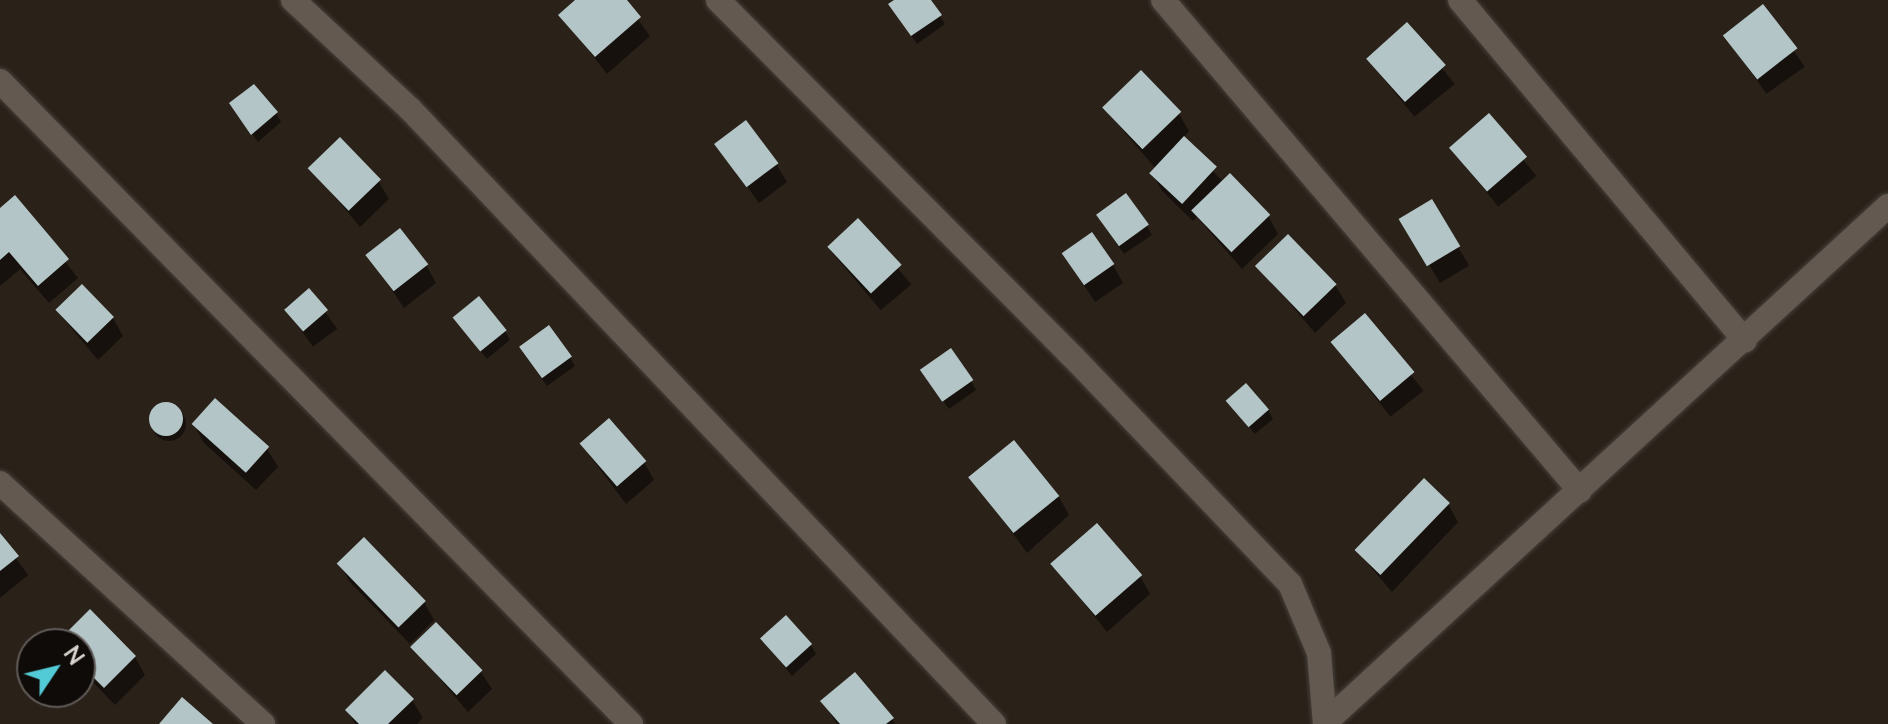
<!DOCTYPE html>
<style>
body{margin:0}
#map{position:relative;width:1888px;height:724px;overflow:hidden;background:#2a2119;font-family:Lato,sans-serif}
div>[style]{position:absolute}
.shadow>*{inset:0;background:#0007;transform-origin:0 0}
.round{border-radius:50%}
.building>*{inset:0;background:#b3c5c6;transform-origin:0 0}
.roads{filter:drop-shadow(0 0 2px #463f3a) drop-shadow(0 0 2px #463f3a)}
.minor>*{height:24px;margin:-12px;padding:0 12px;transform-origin:12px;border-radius:12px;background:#635950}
span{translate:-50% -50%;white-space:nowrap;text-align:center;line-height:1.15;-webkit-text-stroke:8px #0f0b08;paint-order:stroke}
.north{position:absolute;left:16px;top:628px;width:80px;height:80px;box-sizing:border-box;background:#0f0b08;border:2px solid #605b58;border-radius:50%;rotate:55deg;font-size:22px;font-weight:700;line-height:32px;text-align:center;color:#dad4cf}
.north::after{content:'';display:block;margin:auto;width:28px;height:36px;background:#52cbd7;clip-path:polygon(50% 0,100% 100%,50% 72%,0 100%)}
</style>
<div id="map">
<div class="shadow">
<div style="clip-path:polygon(578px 0,624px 0,650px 36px,607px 74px,561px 15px)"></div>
<div style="clip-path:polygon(898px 0,929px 0,945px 24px,917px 44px,896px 14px)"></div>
<div style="left:1763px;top:7px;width:73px;height:47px;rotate:55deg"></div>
<div style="left:1407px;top:25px;width:76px;height:52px;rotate:51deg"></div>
<div style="clip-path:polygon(1104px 108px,1179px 114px,1189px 131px,1183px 138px,1223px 182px,1268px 216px,1278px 234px,1242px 269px,1197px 217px,1193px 221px,1162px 191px,1152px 173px,1156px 169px)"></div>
<div style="clip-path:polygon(236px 112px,276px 113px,281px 122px,258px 142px)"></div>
<div style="left:1488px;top:116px;width:77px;height:49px;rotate:51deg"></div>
<div style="clip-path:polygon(717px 145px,776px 164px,787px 182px,759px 203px)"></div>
<div style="clip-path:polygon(311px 168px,379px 182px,389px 199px,360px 227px)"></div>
<div style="clip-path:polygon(15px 198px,78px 278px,49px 303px,20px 269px,0 286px,0 211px)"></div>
<div style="left:1431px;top:202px;width:74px;height:34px;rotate:59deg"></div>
<div style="left:858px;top:221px;width:83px;height:40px;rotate:50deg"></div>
<div style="clip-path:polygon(1103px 224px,1147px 226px,1152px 235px,1124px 254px)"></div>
<div style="clip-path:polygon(1064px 254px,1113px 265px,1123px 283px,1095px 302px)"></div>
<div style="clip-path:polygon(368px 255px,426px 265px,436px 283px,404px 308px)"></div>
<div style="clip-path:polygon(1258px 266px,1335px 285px,1346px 303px,1315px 333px)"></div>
<div style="left:309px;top:290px;width:48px;height:30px;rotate:54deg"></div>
<div style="clip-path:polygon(57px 311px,113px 318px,123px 336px,98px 360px)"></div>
<div style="left:1365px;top:316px;width:95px;height:42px;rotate:52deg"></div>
<div style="clip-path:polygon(456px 320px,505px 331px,510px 340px,487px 359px)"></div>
<div style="clip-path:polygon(526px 356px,570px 358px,575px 366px,547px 386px)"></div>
<div style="clip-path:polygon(927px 379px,971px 381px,976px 390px,949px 409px)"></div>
<div style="clip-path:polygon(1228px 401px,1268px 410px,1273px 419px,1255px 434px)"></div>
<div class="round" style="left:152px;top:407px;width:34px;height:34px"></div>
<div style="clip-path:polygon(194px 425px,267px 449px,278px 467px,256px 490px,204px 443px)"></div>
<div style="clip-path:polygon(581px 444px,644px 462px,654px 480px,626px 504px)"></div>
<div style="clip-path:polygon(974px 480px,1059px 497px,1069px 515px,1027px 553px)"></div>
<div style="clip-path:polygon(1448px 504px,1458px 522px,1392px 592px,1357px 551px)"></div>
<div style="clip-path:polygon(0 536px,28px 575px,0 598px)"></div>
<div style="clip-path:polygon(339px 563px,424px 602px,434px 620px,410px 644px,349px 581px)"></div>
<div style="clip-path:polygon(1053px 564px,1140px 576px,1150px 594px,1107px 632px)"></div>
<div style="clip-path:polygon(90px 612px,135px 657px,145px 675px,115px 705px,80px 669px,80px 644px,60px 642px)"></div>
<div style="clip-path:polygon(762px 639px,811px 645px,816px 654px,792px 676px)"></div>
<div style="clip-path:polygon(413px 647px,481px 672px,492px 689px,468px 712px)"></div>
<div style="clip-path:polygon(412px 700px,423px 718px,417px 724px,355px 724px,347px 710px)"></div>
<div style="clip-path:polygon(823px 702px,892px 719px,895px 724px,837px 724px)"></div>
</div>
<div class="building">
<div style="clip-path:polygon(575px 0,627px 0,641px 17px,595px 57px,558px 15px)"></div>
<div style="clip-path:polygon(894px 0,931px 0,942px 15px,911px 36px,888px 4px)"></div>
<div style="left:1763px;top:4px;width:56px;height:51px;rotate:52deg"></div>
<div style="left:1407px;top:22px;width:58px;height:55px;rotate:48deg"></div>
<div style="left:1141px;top:70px;width:58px;height:54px;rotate:46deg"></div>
<div style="clip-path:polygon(254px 84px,278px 112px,251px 135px,229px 103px)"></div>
<div style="left:1489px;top:113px;width:58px;height:53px;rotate:49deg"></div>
<div style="left:746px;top:120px;width:54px;height:40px;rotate:53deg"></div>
<div style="left:1184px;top:136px;width:45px;height:51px;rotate:43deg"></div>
<div style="left:340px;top:137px;width:59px;height:45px;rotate:46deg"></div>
<div style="left:1230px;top:173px;width:58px;height:54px;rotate:46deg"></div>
<div style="left:1126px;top:193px;width:39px;height:37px;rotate:54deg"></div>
<div style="clip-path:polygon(15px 195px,69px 259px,38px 286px,9px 252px,0 260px,0 208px)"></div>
<div style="left:1432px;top:199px;width:55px;height:39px;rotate:59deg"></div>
<div style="left:858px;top:218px;width:64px;height:42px;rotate:47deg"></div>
<div style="left:400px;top:228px;width:46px;height:44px;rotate:52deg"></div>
<div style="left:1092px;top:232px;width:39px;height:37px;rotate:55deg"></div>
<div style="left:1288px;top:234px;width:70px;height:46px;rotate:46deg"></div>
<div style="left:82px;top:284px;width:46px;height:37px;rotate:46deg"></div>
<div style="left:309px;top:288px;width:29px;height:33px;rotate:49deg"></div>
<div style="left:479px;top:296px;width:44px;height:34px;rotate:51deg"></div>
<div style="left:1365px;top:313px;width:77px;height:45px;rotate:50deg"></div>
<div style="left:549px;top:325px;width:39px;height:37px;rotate:54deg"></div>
<div style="left:951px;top:348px;width:39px;height:38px;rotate:55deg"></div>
<div style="left:1246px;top:383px;width:35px;height:27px;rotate:49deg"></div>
<div style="left:215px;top:398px;width:73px;height:35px;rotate:42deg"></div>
<div class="round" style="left:149px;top:402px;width:34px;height:34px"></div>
<div style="left:609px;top:418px;width:57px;height:39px;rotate:49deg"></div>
<div style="left:1014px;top:440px;width:72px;height:59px;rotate:51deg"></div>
<div style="left:1424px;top:478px;width:36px;height:100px;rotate:44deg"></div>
<div style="left:1097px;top:523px;width:69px;height:62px;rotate:49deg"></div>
<div style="clip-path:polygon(0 533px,19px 556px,0 571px)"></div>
<div style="left:364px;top:537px;width:89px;height:38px;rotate:46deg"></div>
<div style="clip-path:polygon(90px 609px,136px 656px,104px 688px,80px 664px,80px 644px,58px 641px)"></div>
<div style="left:786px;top:615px;width:39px;height:35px;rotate:48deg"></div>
<div style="left:436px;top:622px;width:67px;height:36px;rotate:46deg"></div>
<div style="clip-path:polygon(385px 670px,414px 699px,388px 724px,359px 724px,345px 710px)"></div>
<div style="clip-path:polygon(855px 672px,894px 718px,886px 724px,840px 724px,820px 701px)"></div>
<div style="clip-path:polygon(182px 697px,213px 724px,159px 724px)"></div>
</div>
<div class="roads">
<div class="minor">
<div style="left:293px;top:0;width:160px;rotate:43deg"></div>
<div style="left:410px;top:109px;width:848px;rotate:46.48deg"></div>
<div style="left:718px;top:0;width:503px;rotate:45.16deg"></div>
<div style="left:1073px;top:357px;width:314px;rotate:46.3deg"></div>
<div style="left:1290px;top:584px;width:75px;rotate:67.2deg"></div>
<div style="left:1319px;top:653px;width:71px;rotate:85.2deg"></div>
<div style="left:1163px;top:0;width:644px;rotate:49.66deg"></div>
<div style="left:1460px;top:0;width:444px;rotate:50.1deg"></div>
<div style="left:0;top:81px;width:901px;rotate:45.54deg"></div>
<div style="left:0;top:483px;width:357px;rotate:42.5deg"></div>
<div style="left:1327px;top:721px;width:762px;rotate:-42.55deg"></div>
</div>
</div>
<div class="north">N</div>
</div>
